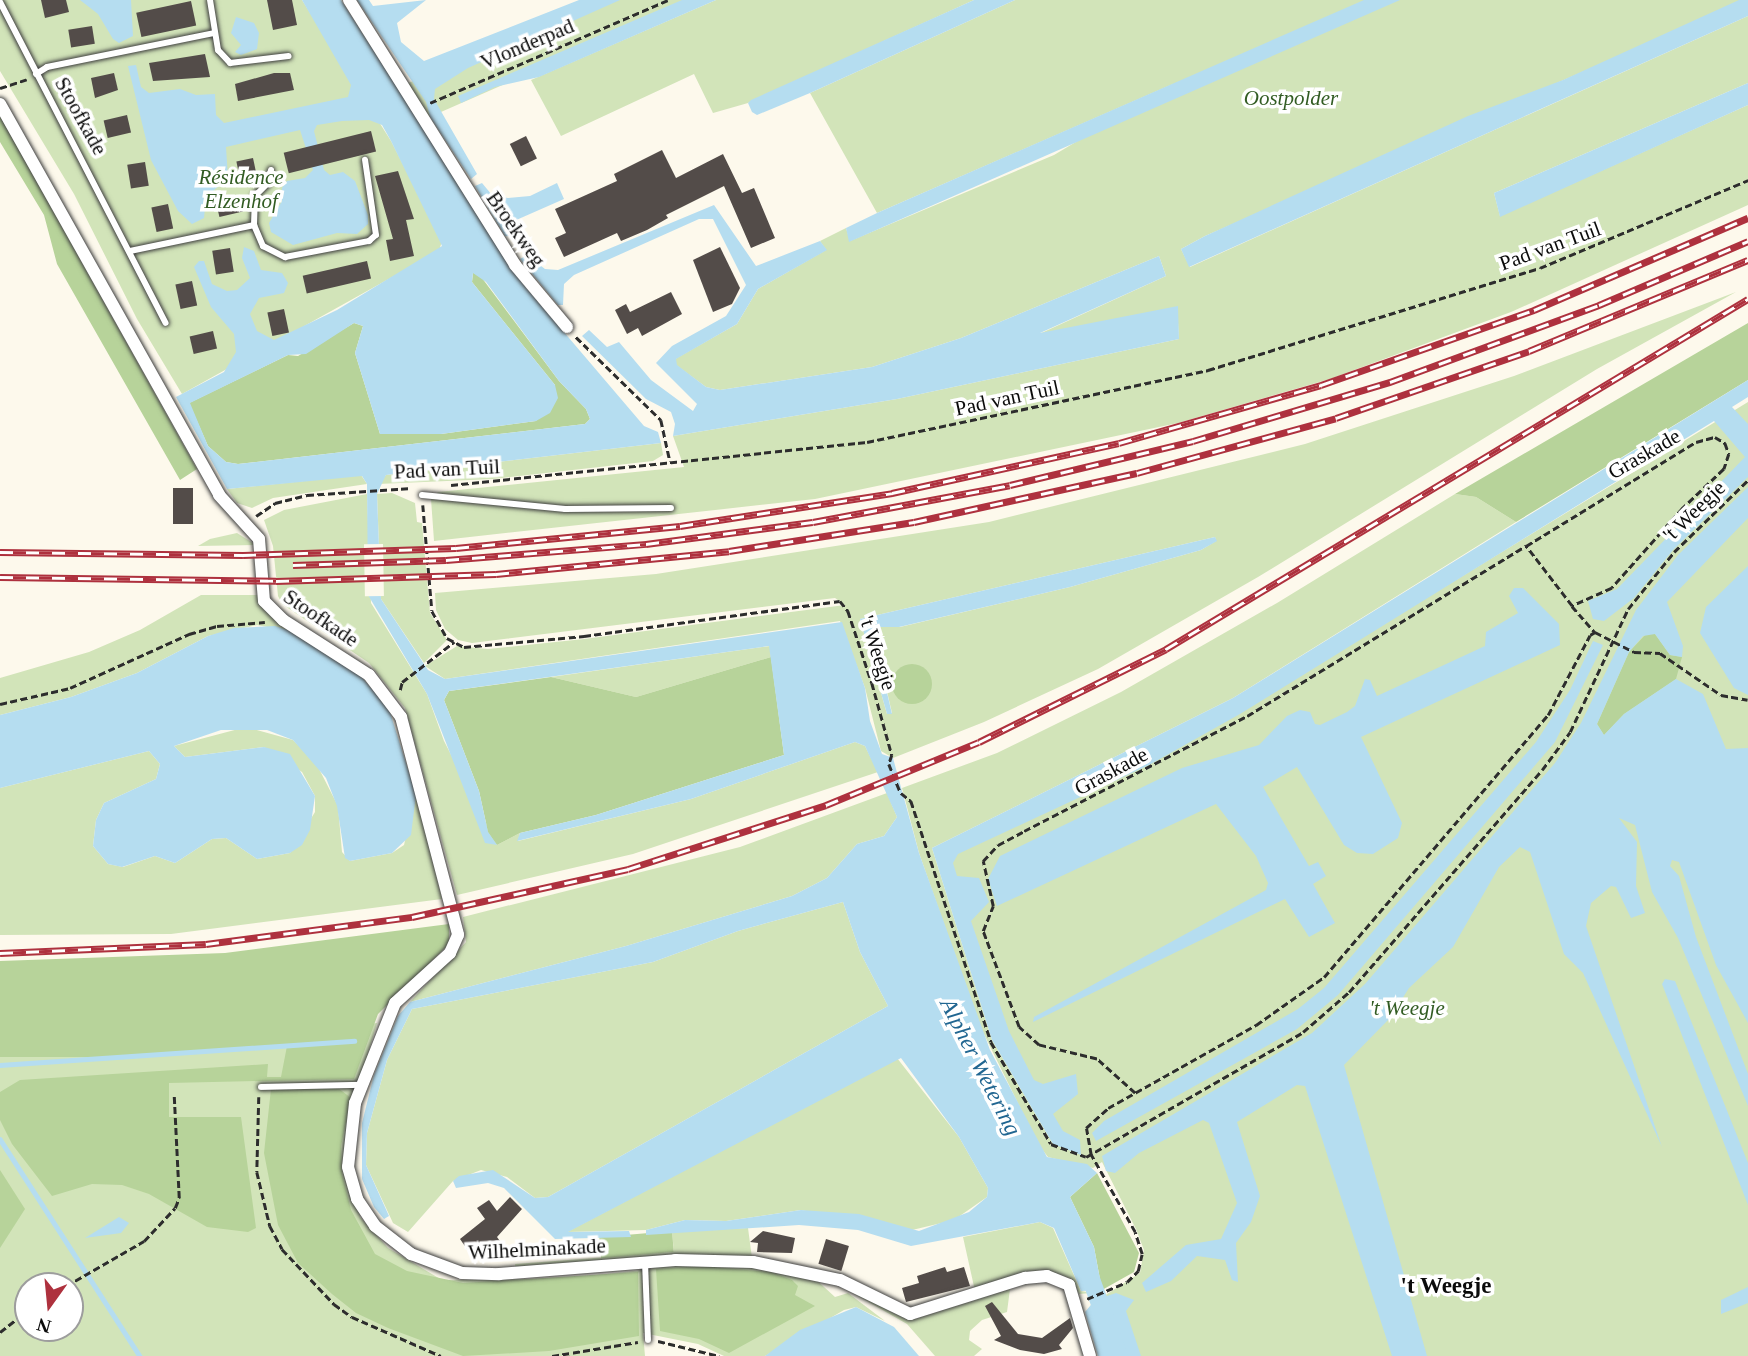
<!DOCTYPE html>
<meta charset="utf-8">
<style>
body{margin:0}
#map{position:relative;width:1748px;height:1356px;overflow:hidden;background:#fdf9ec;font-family:Georgia,serif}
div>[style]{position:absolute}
.green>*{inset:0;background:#d2e4b9}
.forest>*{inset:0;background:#b7d39a;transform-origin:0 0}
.round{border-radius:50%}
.water>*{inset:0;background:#b5ddf0}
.pier>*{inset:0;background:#fdf9ec;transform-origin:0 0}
.stream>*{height:4.5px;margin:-2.25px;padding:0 2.25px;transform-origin:2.25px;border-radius:2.25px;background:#b5ddf0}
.canal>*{height:18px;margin:-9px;padding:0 9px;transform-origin:9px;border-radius:9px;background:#b5ddf0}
.building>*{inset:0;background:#534c49;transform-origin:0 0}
.path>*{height:2.5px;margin-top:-1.25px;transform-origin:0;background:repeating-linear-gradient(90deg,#2d2d2d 0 7px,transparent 0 10.5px)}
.roads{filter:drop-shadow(0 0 2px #3e3e3e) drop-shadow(0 0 2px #3e3e3e)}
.service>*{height:6px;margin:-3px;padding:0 3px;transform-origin:3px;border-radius:3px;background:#fff}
.minor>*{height:12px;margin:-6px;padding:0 6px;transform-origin:6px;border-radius:6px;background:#fff}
.rail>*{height:7px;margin-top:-3.5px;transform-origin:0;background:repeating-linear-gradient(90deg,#fff 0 13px,#ae313e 0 26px);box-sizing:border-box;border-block:2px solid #ae313e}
span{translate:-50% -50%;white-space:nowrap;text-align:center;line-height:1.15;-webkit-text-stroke:7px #fff;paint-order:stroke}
.street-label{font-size:21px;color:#0b0b0b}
.park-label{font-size:21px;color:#325c23;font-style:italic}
.water-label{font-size:23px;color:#216691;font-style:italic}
.neighbourhood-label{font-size:23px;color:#0b0b0b;font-weight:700}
.north{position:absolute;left:14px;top:1272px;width:70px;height:70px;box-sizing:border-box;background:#fff;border:2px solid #9d9d9d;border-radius:50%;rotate:195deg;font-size:19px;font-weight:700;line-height:28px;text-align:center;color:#0b0b0b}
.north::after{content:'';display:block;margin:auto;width:24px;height:32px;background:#ae313e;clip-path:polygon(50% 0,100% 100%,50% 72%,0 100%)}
</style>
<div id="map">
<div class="green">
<div style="clip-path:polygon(0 0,302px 0,391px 141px,442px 241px,439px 251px,182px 394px,137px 319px,74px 194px,0 71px)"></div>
<div style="clip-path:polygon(604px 0,697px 0,409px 126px,387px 92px)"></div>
<div style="clip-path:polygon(716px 0,974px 0,748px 103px,713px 113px,694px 74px,561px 136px,531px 80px)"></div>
<div style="clip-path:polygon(1015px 0,1748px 0,1205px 236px,1181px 249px,1190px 267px,1748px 16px,1748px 83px,1494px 193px,1500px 216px,1748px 105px,1748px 205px,1511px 312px,1330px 379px,1178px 423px,815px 499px,434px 541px,431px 499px,438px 492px,684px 467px,673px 436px,897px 399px,1179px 339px,1177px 307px,1037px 335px,1166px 276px,1159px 256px,961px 338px,872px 367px,720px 390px,706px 387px,676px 365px,675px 359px,737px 324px,758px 289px,826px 250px,820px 241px,846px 228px,850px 241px,1054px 155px,1173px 84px,877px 213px,810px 93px)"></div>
<div style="clip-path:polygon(evenodd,1736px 292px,1597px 369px,1258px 577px,1098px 669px,984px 722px,893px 758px,881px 751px,865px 688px,840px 621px,445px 679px,425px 666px,457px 646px,488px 649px,584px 639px,845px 605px,835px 598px,472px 643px,458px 640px,445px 629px,436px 610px,435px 593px,656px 574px,989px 522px,1305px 444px,1514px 376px,1736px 292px,1215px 537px,1216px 541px,1201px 550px,1070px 587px,900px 627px,879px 627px,874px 636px,892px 713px,887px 714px,860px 619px,1215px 537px)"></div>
<div style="clip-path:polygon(1748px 402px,1748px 1356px,1133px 1356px,1110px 1298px,1104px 1296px,1140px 1273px,1144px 1250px,1136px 1229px,1102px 1162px,1093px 1168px,1048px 1157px,1038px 1144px,979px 1024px,919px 853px,902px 788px,997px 753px,1121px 692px,1277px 603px,1455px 494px,1476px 497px,1516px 522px,1233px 698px,932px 848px,992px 1040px,1053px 1144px,1000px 1041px,938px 860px,1318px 664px)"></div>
<div style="clip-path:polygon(661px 443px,663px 455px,653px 461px,493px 479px,378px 484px,386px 475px)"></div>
<div style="clip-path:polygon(361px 475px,367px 484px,273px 498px,252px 508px,237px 503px,227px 489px)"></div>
<div style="clip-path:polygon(392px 493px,415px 503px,417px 522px,422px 523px,430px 613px,447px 640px,424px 663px,381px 599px,377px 494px)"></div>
<div style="clip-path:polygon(367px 494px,371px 603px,427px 694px,444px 741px,497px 845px,520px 833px,518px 841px,691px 799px,855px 742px,865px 746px,878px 772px,633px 854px,457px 895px,405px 708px,369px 663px,282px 604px,278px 596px,273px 546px,264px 520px,284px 510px)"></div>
<div style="clip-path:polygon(237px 533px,256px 545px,198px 546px,210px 539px)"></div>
<div style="clip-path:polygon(201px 595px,264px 595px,297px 633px,257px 625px,208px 636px,137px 673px,71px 697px,0 715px,0 678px,89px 652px,140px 630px)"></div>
<div style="clip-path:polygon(770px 646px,771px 657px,636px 697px,551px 677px)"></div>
<div style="clip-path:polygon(246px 727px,293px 740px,316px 763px,338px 806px,342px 852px,350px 861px,392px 853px,404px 845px,416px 795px,442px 899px,171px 934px,0 935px,0 788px,149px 751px,160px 764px,156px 779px,104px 803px,96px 820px,93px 846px,108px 864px,123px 867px,155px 856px,175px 863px,212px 839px,226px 838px,257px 859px,290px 853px,315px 812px,315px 796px,302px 772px,264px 747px,185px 757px,174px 746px)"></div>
<div style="clip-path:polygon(887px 793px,897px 817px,884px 836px,857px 844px,827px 878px,792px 896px,626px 946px,410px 1002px,466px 942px,463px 917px,740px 847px)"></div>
<div style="clip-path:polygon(843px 902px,860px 952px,888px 1006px,548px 1197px,535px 1198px,507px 1177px,481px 1170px,453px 1181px,408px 1232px,393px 1223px,366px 1165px,367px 1133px,387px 1060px,412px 1009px,653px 962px,738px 931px)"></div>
<div style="clip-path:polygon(evenodd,377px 1023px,348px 1122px,360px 1217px,388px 1248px,442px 1280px,558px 1279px,652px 1269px,655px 1265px,730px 1263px,812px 1276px,835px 1297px,848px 1293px,885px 1321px,856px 1307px,844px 1310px,765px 1356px,724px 1356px,698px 1344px,643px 1333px,645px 1356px,0 1356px,0 1054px,142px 1053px,377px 1023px,28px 1286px,70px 1286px,70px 1328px,28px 1328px,28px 1286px)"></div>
<div style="clip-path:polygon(897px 1058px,959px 1137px,988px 1188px,987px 1197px,954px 1220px,908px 1231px,801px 1210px,726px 1221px,685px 1220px,646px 1230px,567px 1232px)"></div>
<div style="clip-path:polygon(1040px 1222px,1053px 1228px,1081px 1291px,1092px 1293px,1079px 1294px,1069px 1278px,1055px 1273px,975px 1291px,963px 1237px)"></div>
<div style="clip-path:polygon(748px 1228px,752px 1258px,516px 1270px,515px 1264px,674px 1252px,672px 1231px)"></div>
<div style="clip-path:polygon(1010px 1289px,1007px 1312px,982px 1320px,970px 1331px,969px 1340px,982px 1349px,974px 1356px,935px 1356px,907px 1324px,851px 1292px,915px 1319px)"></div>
</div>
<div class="forest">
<div style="clip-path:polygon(0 116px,197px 469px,180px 480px,57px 264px,44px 215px,0 142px)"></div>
<div style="clip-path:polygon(473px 273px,479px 274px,559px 381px,586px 409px,590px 419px,585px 424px,238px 464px,226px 462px,208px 446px,189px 403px,288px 355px,298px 356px,354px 323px,363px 326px,355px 353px,380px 434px,441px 434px,536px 421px,555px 385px,472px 282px)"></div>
<div style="clip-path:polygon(1748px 323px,1748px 380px,1516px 522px,1476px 497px,1455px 494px)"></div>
<div style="clip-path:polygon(1647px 633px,1655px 634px,1670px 655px,1682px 657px,1676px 679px,1624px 714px,1604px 735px,1597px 724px,1629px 652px)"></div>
<div style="clip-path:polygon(771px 657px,784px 755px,596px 815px,520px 833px,497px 845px,488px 832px,479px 791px,444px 700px,449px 691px,551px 677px,636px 697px)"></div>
<div class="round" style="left:892px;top:664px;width:40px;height:40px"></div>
<div style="clip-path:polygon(449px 924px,449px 944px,378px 1014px,354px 1079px,169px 1083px,169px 1117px,241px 1117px,256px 1228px,248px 1232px,207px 1227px,149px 1194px,122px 1185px,92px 1184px,52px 1196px,12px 1144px,0 1120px,0 1092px,20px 1080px,268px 1064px,267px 1077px,281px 1077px,287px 1046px,104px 1057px,0 1057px,0 961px,225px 953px)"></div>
<div style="clip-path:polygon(338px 1088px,351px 1098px,341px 1146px,342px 1174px,351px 1210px,375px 1254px,407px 1271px,463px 1283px,638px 1272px,639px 1336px,549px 1351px,463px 1356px,388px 1328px,356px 1313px,332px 1294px,298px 1263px,278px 1225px,264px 1153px,271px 1089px)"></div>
<div style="clip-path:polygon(0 1170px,25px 1209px,0 1248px)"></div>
<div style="clip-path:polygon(1097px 1173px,1139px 1253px,1134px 1272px,1102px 1290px,1094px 1247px,1070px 1197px)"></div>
<div style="left:672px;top:1231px;width:21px;height:73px;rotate:85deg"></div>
<div style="clip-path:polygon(701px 1266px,771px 1272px,792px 1280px,798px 1286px,795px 1295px,815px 1306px,729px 1353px,699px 1339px,660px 1331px,656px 1269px)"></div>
</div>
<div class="water">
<div style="clip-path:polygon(80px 0,131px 0,133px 36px,119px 43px,113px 39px,98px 14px)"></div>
<div style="clip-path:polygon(evenodd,302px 0,341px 0,523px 284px,644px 426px,658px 432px,661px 443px,386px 475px,377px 494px,381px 599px,428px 670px,445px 679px,842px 622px,865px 688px,870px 721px,882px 754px,893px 758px,919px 853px,990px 1050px,1047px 1157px,1087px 1164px,1097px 1173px,1070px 1197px,1094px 1247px,1102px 1290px,1081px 1291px,1054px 1228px,1040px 1222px,911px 1246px,858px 1230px,799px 1225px,646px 1235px,646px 1230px,685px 1220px,726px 1221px,801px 1210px,859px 1214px,919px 1231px,969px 1212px,987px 1197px,988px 1188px,959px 1137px,901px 1058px,568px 1232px,629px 1231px,631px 1237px,555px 1239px,504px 1188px,488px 1183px,456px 1188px,453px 1181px,459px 1176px,493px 1170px,535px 1198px,548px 1197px,888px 1006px,860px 952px,843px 902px,738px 931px,653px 962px,412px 1009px,387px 1060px,367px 1133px,366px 1165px,389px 1216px,384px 1219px,374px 1207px,362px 1179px,362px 1123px,374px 1075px,398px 1016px,410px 1002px,626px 946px,792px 896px,827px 878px,857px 844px,884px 836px,897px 817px,865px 746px,855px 742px,691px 799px,517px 841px,520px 833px,596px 815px,784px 755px,769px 646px,449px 691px,444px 700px,479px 791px,488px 832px,497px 845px,485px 843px,427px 694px,368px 595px,367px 484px,362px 476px,227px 489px,176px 397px,224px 372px,236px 352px,234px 334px,211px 307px,194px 267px,199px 261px,204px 261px,212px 284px,227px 291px,237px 290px,250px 278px,242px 258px,244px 247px,254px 251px,261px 270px,282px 273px,288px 283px,284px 293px,259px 298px,250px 314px,257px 331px,274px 340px,337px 310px,442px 246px,391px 141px,382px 125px,369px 120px,342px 121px,317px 125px,314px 131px,324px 170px,330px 175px,343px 172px,355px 181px,368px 215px,368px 224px,357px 234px,337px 233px,293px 245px,271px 232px,269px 223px,282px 201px,282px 188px,287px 181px,305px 178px,313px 170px,300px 130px,226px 147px,228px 178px,206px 197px,204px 218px,192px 224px,178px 211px,151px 160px,128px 66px,136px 65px,141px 87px,149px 93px,180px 89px,196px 95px,215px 94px,216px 115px,224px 123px,348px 97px,351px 85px,302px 0,473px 273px,486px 282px,559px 381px,586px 409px,590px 419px,585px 424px,238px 464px,226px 462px,208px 446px,190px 403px,288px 355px,306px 354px,354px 323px,363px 326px,355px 353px,380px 434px,441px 434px,536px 421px,550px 413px,558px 398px,555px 385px,472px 282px,473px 273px)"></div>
<div style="clip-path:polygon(357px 0,369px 0,373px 6px,426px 0,397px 23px,401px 42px,424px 61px,579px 0,620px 0,468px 68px,435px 89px,434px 99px,477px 174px,471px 179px,430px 117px,426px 102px)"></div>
<div style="clip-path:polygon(682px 0,716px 0,539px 77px,495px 87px,461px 103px,458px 96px)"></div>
<div style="clip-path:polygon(974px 0,1015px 0,810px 93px,757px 115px,752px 112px,748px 103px,751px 100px)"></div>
<div style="clip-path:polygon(1364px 0,1400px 0,849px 242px,846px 228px,877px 213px)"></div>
<div style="clip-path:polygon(1739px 0,1748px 0,1748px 16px,1189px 267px,1181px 249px,1205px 236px,1468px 116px,1563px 80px)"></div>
<div style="clip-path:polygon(236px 17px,254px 23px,259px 33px,257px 49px,241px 55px,235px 52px,241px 45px,231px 33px)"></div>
<div style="clip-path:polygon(1748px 83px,1748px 105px,1500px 217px,1494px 193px)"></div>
<div style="clip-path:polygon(482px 183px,492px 195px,508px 198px,530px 196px,557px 183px,564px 199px,514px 221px,520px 237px,505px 236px,475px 186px)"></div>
<div style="clip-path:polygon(714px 205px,756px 266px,820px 241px,827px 250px,758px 289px,737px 324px,676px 359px,677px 365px,706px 387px,720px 390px,872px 367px,961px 338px,1159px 256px,1166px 276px,1040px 333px,1178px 306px,1179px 339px,897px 399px,673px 436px,675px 424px,671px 412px,646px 399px,582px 336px,589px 330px,607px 347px,619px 342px,651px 380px,693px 411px,697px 404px,656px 363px,672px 346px,726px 316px,746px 285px,713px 219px,699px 219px,574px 275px,564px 284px,563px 305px,558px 305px,520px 259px,527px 255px,545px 269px,558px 270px)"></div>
<div style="clip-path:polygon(1748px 380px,1748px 397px,1732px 407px,1748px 424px,1748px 477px,1673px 550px,1634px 598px,1604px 621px,1593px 619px,1588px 601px,1617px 589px,1745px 457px,1714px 421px,1240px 714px,1149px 765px,958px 854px,953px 863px,957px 876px,979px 878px,989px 902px,971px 921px,1009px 1031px,1034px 1080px,1043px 1084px,1076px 1074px,1078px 1094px,1053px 1114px,1063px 1131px,1080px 1140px,1081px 1155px,1053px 1144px,992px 1040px,932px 848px,1233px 698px)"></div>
<div style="clip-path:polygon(1748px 487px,1748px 518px,1667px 602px,1683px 646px,1682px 657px,1670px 655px,1655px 634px,1643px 636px,1629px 652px,1597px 724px,1604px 735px,1624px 714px,1676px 679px,1703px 694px,1726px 749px,1748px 748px,1748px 1023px,1716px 965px,1679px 862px,1672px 860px,1670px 866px,1679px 876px,1696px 937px,1748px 1074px,1748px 1106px,1678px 938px,1652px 892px,1635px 825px,1619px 818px,1637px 842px,1636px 886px,1645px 913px,1631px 918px,1616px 887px,1611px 886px,1591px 903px,1586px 926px,1662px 1147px,1583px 973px,1564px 954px,1530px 852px,1520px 847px,1499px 867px,1453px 947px,1409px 988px,1390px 1018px,1344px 1065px,1427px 1356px,1392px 1356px,1305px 1086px,1297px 1085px,1237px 1122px,1260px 1196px,1251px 1222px,1236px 1243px,1238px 1282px,1232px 1280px,1225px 1260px,1197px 1256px,1171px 1281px,1146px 1292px,1142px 1283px,1186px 1245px,1221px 1239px,1237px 1203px,1209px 1123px,1203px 1120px,1139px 1153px,1115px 1173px,1106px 1171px,1102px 1156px,1312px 1033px,1365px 984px,1555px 763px,1581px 723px,1636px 610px,1678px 555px)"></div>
<div style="clip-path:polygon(1215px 537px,1217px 541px,1201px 550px,1070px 587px,899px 627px,879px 627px,874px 637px,892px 714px,887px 714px,860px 619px)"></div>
<div style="clip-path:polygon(1748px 566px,1748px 695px,1734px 688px,1700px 633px,1706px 607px)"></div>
<div style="clip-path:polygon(1514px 588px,1523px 588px,1559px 624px,1560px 645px,1361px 737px,1402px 823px,1398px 838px,1373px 854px,1357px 853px,1344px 845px,1297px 767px,1263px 787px,1309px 866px,1318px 862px,1326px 876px,1313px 884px,1335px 923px,1309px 937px,1285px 899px,1033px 1022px,1034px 1017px,1266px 890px,1268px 883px,1256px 856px,1216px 804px,997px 906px,988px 879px,1000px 856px,1182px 768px,1259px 745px,1287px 716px,1300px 710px,1310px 712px,1315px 724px,1320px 725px,1347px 712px,1355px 706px,1365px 679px,1370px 680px,1377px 696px,1485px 646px,1486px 632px,1518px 613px,1509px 596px)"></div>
<div style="clip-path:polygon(275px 626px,297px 633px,358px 673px,389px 709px,416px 795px,411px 835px,392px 853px,350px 861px,345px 858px,337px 806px,326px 778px,293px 740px,267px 730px,221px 730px,174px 746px,185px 757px,264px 747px,290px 754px,315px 796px,310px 830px,302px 845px,290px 853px,257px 859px,226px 838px,212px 839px,175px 863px,155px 856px,122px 867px,108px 864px,93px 846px,96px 820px,104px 803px,156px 779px,160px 764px,149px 751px,0 788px,0 715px,71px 697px,137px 673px,208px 636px,234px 628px)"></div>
<div style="clip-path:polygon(1593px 641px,1603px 645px,1555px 742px,1338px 995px,1297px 1029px,1096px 1141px,1092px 1133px,1104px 1121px,1298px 1009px,1324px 988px,1536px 742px,1570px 690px)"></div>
<div style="clip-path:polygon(1665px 979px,1675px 981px,1748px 1163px,1748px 1205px,1662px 984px)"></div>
<div style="clip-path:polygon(119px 1217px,129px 1223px,121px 1233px,85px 1238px)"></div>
<div style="clip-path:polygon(1748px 1287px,1748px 1303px,1721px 1314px,1721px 1300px)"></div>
<div style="clip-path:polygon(1116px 1293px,1134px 1300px,1126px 1311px,1141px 1356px,1098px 1356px,1085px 1312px,1095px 1300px)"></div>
<div style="clip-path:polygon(856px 1307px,894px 1327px,919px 1356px,765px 1356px,800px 1330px)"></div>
</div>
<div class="pier">
<div style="left:383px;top:544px;width:52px;height:19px;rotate:89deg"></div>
</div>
<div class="stream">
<div style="left:0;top:1065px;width:355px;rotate:-3.9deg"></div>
<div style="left:0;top:1139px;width:258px;rotate:57.2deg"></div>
</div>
<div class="canal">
<div style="left:1088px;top:1271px;width:90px;rotate:70deg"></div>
</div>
<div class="building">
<div style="clip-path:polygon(41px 0,66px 0,69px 12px,45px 18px)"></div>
<div style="clip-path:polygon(267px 0,292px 0,297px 25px,273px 30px)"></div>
<div style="left:191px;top:1px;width:25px;height:56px;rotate:78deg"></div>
<div style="left:92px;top:26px;width:18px;height:24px;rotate:81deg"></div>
<div style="clip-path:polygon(205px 54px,210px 77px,153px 81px,149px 63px)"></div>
<div style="clip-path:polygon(114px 73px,118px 90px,95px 98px,91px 78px)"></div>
<div style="clip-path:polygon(274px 73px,290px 73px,294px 90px,238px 101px,235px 84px)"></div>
<div style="left:127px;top:115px;width:18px;height:24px;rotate:77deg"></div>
<div style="left:371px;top:131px;width:21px;height:90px;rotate:76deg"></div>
<div style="left:526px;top:136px;width:25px;height:18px;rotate:64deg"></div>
<div style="clip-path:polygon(662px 150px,676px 178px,723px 154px,742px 193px,754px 188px,775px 238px,751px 248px,724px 186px,666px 215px,668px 218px,647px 230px,621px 241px,617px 233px,564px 257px,555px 238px,566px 233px,555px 209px,617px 181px,614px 174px)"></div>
<div style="left:253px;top:158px;width:25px;height:17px;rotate:78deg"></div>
<div style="left:145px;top:162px;width:24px;height:18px;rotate:81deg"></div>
<div style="clip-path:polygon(398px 171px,414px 219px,406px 220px,414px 256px,390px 261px,386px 240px,393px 239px,375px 176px)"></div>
<div style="left:239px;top:195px;width:17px;height:24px;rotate:77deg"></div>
<div style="left:168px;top:204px;width:25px;height:17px;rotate:78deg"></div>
<div style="clip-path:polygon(720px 247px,740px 288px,732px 304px,713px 312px,693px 260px)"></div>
<div style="left:230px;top:248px;width:24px;height:18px;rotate:81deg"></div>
<div style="left:367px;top:261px;width:18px;height:66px;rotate:77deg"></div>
<div style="left:192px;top:281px;width:25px;height:17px;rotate:78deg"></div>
<div style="clip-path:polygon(671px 292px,682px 314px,642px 336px,638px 328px,627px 334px,615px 310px,626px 304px,630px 312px)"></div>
<div style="left:284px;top:309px;width:24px;height:17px;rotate:78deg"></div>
<div style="left:213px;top:331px;width:18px;height:24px;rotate:77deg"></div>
<div style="left:173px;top:488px;width:20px;height:36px"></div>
<div style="clip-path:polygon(510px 1197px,522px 1209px,497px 1237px,502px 1244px,493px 1251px,488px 1244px,471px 1255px,460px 1239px,485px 1219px,477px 1208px,489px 1200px,497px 1211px)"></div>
<div style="clip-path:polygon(763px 1231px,795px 1238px,792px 1253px,757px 1252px,758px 1243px,750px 1242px)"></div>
<div style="left:826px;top:1239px;width:24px;height:26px;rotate:17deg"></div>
<div style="clip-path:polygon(945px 1267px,947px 1272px,964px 1267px,970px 1286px,906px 1302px,902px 1288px,919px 1283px,917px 1276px)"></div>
<div style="clip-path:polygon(992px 1302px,1018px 1334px,1042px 1338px,1070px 1318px,1073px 1328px,1059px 1345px,1062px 1349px,1044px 1354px,1020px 1350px,994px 1340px,1001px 1336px,985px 1306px)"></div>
</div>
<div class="path">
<div style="left:0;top:88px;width:28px;rotate:-18deg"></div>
<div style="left:430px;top:103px;width:259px;rotate:-23.4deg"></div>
<div style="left:576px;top:337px;width:119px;rotate:44.3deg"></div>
<div style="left:661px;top:420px;width:42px;rotate:77.6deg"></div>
<div style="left:451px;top:485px;width:418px;rotate:-5.9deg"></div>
<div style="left:867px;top:442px;width:349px;rotate:-11.9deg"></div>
<div style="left:1208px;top:370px;width:347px;rotate:-17.1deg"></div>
<div style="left:1540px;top:268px;width:226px;rotate:-22.9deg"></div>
<div style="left:423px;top:505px;width:106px;rotate:85.1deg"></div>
<div style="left:432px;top:611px;width:31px;rotate:61deg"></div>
<div style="left:447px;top:638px;width:19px;rotate:28deg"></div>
<div style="left:464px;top:647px;width:121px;rotate:-5.2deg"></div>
<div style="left:584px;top:636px;width:258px;rotate:-7.8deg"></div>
<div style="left:840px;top:601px;width:13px;rotate:51deg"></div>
<div style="left:848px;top:611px;width:76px;rotate:71.6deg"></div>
<div style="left:872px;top:683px;width:75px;rotate:74.5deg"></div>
<div style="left:892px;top:755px;width:9px;rotate:108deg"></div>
<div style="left:889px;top:764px;width:31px;rotate:68deg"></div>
<div style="left:901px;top:793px;width:13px;rotate:39deg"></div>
<div style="left:911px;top:801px;width:254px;rotate:71.6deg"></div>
<div style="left:991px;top:1042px;width:118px;rotate:59.5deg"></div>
<div style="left:1051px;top:1144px;width:37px;rotate:20deg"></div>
<div style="left:1086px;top:1157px;width:250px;rotate:-29.9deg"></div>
<div style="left:1303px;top:1032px;width:61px;rotate:-41deg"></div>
<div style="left:1349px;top:992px;width:294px;rotate:-49deg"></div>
<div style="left:1542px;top:770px;width:47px;rotate:-53.6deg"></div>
<div style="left:1570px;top:732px;width:136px;rotate:-64.8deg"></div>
<div style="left:1628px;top:609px;width:73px;rotate:-51.1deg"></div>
<div style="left:1674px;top:552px;width:103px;rotate:-44.2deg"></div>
<div style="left:256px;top:516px;width:23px;rotate:-34deg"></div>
<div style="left:275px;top:503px;width:33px;rotate:-14deg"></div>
<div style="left:307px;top:495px;width:105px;rotate:-3.8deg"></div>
<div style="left:1572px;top:606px;width:76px;rotate:-127.5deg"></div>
<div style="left:1526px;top:546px;width:199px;rotate:-31.5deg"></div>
<div style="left:1696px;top:442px;width:20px;rotate:-15deg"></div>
<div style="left:1715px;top:437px;width:12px;rotate:31deg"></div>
<div style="left:1725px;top:443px;width:12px;rotate:70deg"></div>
<div style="left:1729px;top:454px;width:16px;rotate:108deg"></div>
<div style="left:1724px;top:469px;width:57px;rotate:136.4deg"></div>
<div style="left:1683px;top:508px;width:107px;rotate:131.6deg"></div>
<div style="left:1612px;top:588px;width:44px;rotate:155.8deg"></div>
<div style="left:1572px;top:606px;width:35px;rotate:49deg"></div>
<div style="left:400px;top:690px;width:8px;rotate:-76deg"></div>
<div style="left:402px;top:682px;width:66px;rotate:-37.6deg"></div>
<div style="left:0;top:704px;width:72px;rotate:-12.9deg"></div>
<div style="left:70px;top:688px;width:131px;rotate:-24.4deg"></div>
<div style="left:189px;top:634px;width:29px;rotate:-16deg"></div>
<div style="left:217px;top:626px;width:48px;rotate:-4.8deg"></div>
<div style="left:1135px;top:1093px;width:51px;rotate:-138.2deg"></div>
<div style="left:1097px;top:1059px;width:60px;rotate:-166.4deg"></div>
<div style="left:1039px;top:1045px;width:27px;rotate:-138deg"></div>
<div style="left:1019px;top:1027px;width:103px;rotate:-110.6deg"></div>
<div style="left:983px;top:931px;width:27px;rotate:-68deg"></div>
<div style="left:993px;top:906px;width:46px;rotate:-102.5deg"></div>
<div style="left:983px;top:861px;width:22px;rotate:-47deg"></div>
<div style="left:998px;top:845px;width:30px;rotate:-28deg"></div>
<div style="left:1024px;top:831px;width:251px;rotate:-27.3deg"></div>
<div style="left:1247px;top:716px;width:327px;rotate:-31.4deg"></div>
<div style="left:259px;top:1097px;width:75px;rotate:91.5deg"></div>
<div style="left:257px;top:1172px;width:56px;rotate:76.5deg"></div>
<div style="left:270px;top:1226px;width:26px;rotate:62deg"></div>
<div style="left:282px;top:1249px;width:76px;rotate:46.6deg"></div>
<div style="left:334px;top:1304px;width:22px;rotate:36deg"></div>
<div style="left:352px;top:1317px;width:97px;rotate:23.7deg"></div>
<div style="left:66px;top:1286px;width:90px;rotate:-30deg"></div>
<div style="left:144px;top:1241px;width:45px;rotate:-46.8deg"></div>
<div style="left:175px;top:1208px;width:11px;rotate:-68deg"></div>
<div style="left:179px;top:1198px;width:102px;rotate:-92.8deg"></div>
<div style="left:1087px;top:1299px;width:43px;rotate:-23deg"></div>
<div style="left:1127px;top:1282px;width:16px;rotate:-45deg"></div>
<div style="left:1138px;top:1271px;width:17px;rotate:-77deg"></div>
<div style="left:1142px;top:1254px;width:23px;rotate:-108deg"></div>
<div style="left:1135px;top:1232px;width:89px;rotate:-119.7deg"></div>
<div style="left:1091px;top:1155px;width:27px;rotate:-100deg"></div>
<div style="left:1086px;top:1128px;width:30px;rotate:-42deg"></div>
<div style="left:1108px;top:1108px;width:170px;rotate:-29.3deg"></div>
<div style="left:1256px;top:1025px;width:83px;rotate:-35.2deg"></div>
<div style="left:1324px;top:977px;width:345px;rotate:-49.5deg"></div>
<div style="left:1548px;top:715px;width:90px;rotate:-62.3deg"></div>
<div style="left:1590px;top:635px;width:6px;rotate:-31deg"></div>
<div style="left:1595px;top:632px;width:44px;rotate:27.1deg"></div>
<div style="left:1634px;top:652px;width:26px;rotate:2deg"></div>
<div style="left:1660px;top:653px;width:74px;rotate:34.5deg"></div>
<div style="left:1721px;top:695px;width:27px;rotate:10deg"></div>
<div style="left:0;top:1332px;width:36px;rotate:-38deg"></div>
<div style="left:658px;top:1341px;width:63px;rotate:13.8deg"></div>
<div style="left:552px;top:1356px;width:87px;rotate:-9.2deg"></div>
</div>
<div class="roads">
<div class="service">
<div style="left:210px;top:0;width:51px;rotate:80.9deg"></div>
<div style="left:218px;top:50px;width:18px;rotate:47deg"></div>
<div style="left:230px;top:63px;width:59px;rotate:-6.8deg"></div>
<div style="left:0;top:2px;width:361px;rotate:62.7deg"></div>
<div style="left:36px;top:74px;width:13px;rotate:-32deg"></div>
<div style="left:47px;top:67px;width:170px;rotate:-11.5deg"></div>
<div style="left:271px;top:170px;width:13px;rotate:103deg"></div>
<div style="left:268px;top:183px;width:18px;rotate:135deg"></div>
<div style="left:255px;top:196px;width:29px;rotate:92deg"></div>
<div style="left:254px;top:225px;width:23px;rotate:67deg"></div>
<div style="left:263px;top:246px;width:25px;rotate:27deg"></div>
<div style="left:285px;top:257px;width:86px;rotate:-10.8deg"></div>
<div style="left:369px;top:241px;width:9px;rotate:-41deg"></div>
<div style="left:376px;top:235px;width:76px;rotate:-98.3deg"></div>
<div style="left:130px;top:251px;width:127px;rotate:-11.8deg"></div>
<div style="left:422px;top:495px;width:144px;rotate:5.6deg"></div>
<div style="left:565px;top:509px;width:106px;rotate:-0.5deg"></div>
<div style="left:261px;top:1087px;width:99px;rotate:-1.2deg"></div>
<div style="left:645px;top:1262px;width:78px;rotate:87.8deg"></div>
</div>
<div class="minor">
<div style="left:349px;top:0;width:313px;rotate:57.9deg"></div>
<div style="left:515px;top:265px;width:81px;rotate:50deg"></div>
<div style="left:0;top:104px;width:448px;rotate:60.7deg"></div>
<div style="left:219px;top:495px;width:59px;rotate:47.7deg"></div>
<div style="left:259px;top:539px;width:62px;rotate:85.4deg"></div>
<div style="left:264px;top:601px;width:27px;rotate:45deg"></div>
<div style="left:283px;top:620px;width:102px;rotate:32.6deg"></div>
<div style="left:369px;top:675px;width:53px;rotate:52.7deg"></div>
<div style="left:401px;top:717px;width:225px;rotate:75.3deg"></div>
<div style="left:458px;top:935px;width:20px;rotate:114deg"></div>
<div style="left:450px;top:953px;width:74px;rotate:137.7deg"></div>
<div style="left:395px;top:1003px;width:108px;rotate:111.8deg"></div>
<div style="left:355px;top:1103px;width:64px;rotate:96.2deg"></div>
<div style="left:348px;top:1167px;width:33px;rotate:74deg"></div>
<div style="left:357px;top:1199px;width:32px;rotate:56deg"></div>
<div style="left:375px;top:1226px;width:46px;rotate:37.9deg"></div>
<div style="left:411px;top:1254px;width:54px;rotate:20.4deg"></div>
<div style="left:462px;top:1273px;width:37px;rotate:2deg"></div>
<div style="left:499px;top:1274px;width:177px;rotate:-4.5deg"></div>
<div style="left:675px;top:1260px;width:78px;rotate:1.5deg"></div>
<div style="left:753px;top:1262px;width:89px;rotate:11.7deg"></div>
<div style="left:840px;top:1280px;width:78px;rotate:25.9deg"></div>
<div style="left:910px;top:1314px;width:121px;rotate:-17.4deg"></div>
<div style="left:1025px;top:1278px;width:22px;rotate:-5deg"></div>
<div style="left:1047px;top:1276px;width:24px;rotate:22deg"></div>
<div style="left:1069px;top:1285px;width:74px;rotate:73.5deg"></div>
</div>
</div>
<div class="rail">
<div style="left:0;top:552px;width:243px;rotate:0.7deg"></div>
<div style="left:243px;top:555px;width:213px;rotate:-1.9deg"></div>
<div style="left:456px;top:548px;width:225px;rotate:-5.6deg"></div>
<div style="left:680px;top:526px;width:215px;rotate:-8.8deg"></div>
<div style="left:892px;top:493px;width:232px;rotate:-12.4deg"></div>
<div style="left:1119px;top:443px;width:210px;rotate:-16deg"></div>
<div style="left:1321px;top:385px;width:226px;rotate:-19.4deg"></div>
<div style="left:1534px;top:310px;width:233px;rotate:-23.3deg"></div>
<div style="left:293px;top:565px;width:153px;rotate:-1.9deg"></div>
<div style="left:446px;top:560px;width:201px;rotate:-4.6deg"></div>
<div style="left:646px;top:544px;width:168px;rotate:-7.5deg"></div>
<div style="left:813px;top:522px;width:200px;rotate:-10.6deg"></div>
<div style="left:1010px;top:485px;width:188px;rotate:-13.5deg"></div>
<div style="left:1193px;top:441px;width:206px;rotate:-16.7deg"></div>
<div style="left:1390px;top:382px;width:223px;rotate:-20.2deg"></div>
<div style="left:1599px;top:305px;width:162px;rotate:-23.2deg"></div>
<div style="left:0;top:577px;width:276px;rotate:0.8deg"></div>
<div style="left:276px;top:581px;width:220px;rotate:-1.8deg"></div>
<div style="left:496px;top:574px;width:234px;rotate:-5.6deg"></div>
<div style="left:729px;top:551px;width:187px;rotate:-8.9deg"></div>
<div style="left:914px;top:522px;width:228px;rotate:-12.4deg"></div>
<div style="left:1137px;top:473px;width:206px;rotate:-15.4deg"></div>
<div style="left:1336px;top:418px;width:204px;rotate:-19.1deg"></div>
<div style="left:1529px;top:351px;width:237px;rotate:-22.6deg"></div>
<div style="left:0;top:953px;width:206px;rotate:-2.5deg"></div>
<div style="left:206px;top:944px;width:208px;rotate:-7.5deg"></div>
<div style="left:412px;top:917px;width:221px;rotate:-12.5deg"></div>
<div style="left:628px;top:869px;width:208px;rotate:-17.9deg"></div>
<div style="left:826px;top:805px;width:165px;rotate:-22.4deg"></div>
<div style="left:979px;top:742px;width:209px;rotate:-26.4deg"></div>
<div style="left:1166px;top:649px;width:679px;rotate:-31.02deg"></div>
</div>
<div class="street-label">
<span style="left:527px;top:44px;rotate:-23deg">Vlonderpad</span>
<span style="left:81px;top:116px;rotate:61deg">Stoofkade</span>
<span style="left:516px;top:229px;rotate:55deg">Broekweg</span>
<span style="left:1550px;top:246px;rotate:-20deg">Pad van Tuil</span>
<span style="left:1007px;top:398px;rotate:-12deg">Pad van Tuil</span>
<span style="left:1644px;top:454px;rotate:-30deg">Graskade</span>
<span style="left:447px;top:469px;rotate:-3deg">Pad van Tuil</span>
<span style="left:1694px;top:511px;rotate:-44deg">'t Weegje</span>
<span style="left:321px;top:618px;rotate:34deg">Stoofkade</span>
<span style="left:878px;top:653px;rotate:72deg">'t Weegje</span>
<span style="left:1111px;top:771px;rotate:-28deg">Graskade</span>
<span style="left:537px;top:1249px;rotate:-3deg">Wilhelminakade</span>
</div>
<div class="park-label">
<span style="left:1291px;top:98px">Oostpolder</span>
<span style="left:241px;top:189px">Résidence<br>Elzenhof</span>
<span style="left:1407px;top:1008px">'t Weegje</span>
</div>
<div class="water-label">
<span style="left:980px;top:1067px;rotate:63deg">Alpher Wetering</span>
</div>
<div class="neighbourhood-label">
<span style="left:1446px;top:1286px">'t Weegje</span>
</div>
<div class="north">N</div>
</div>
